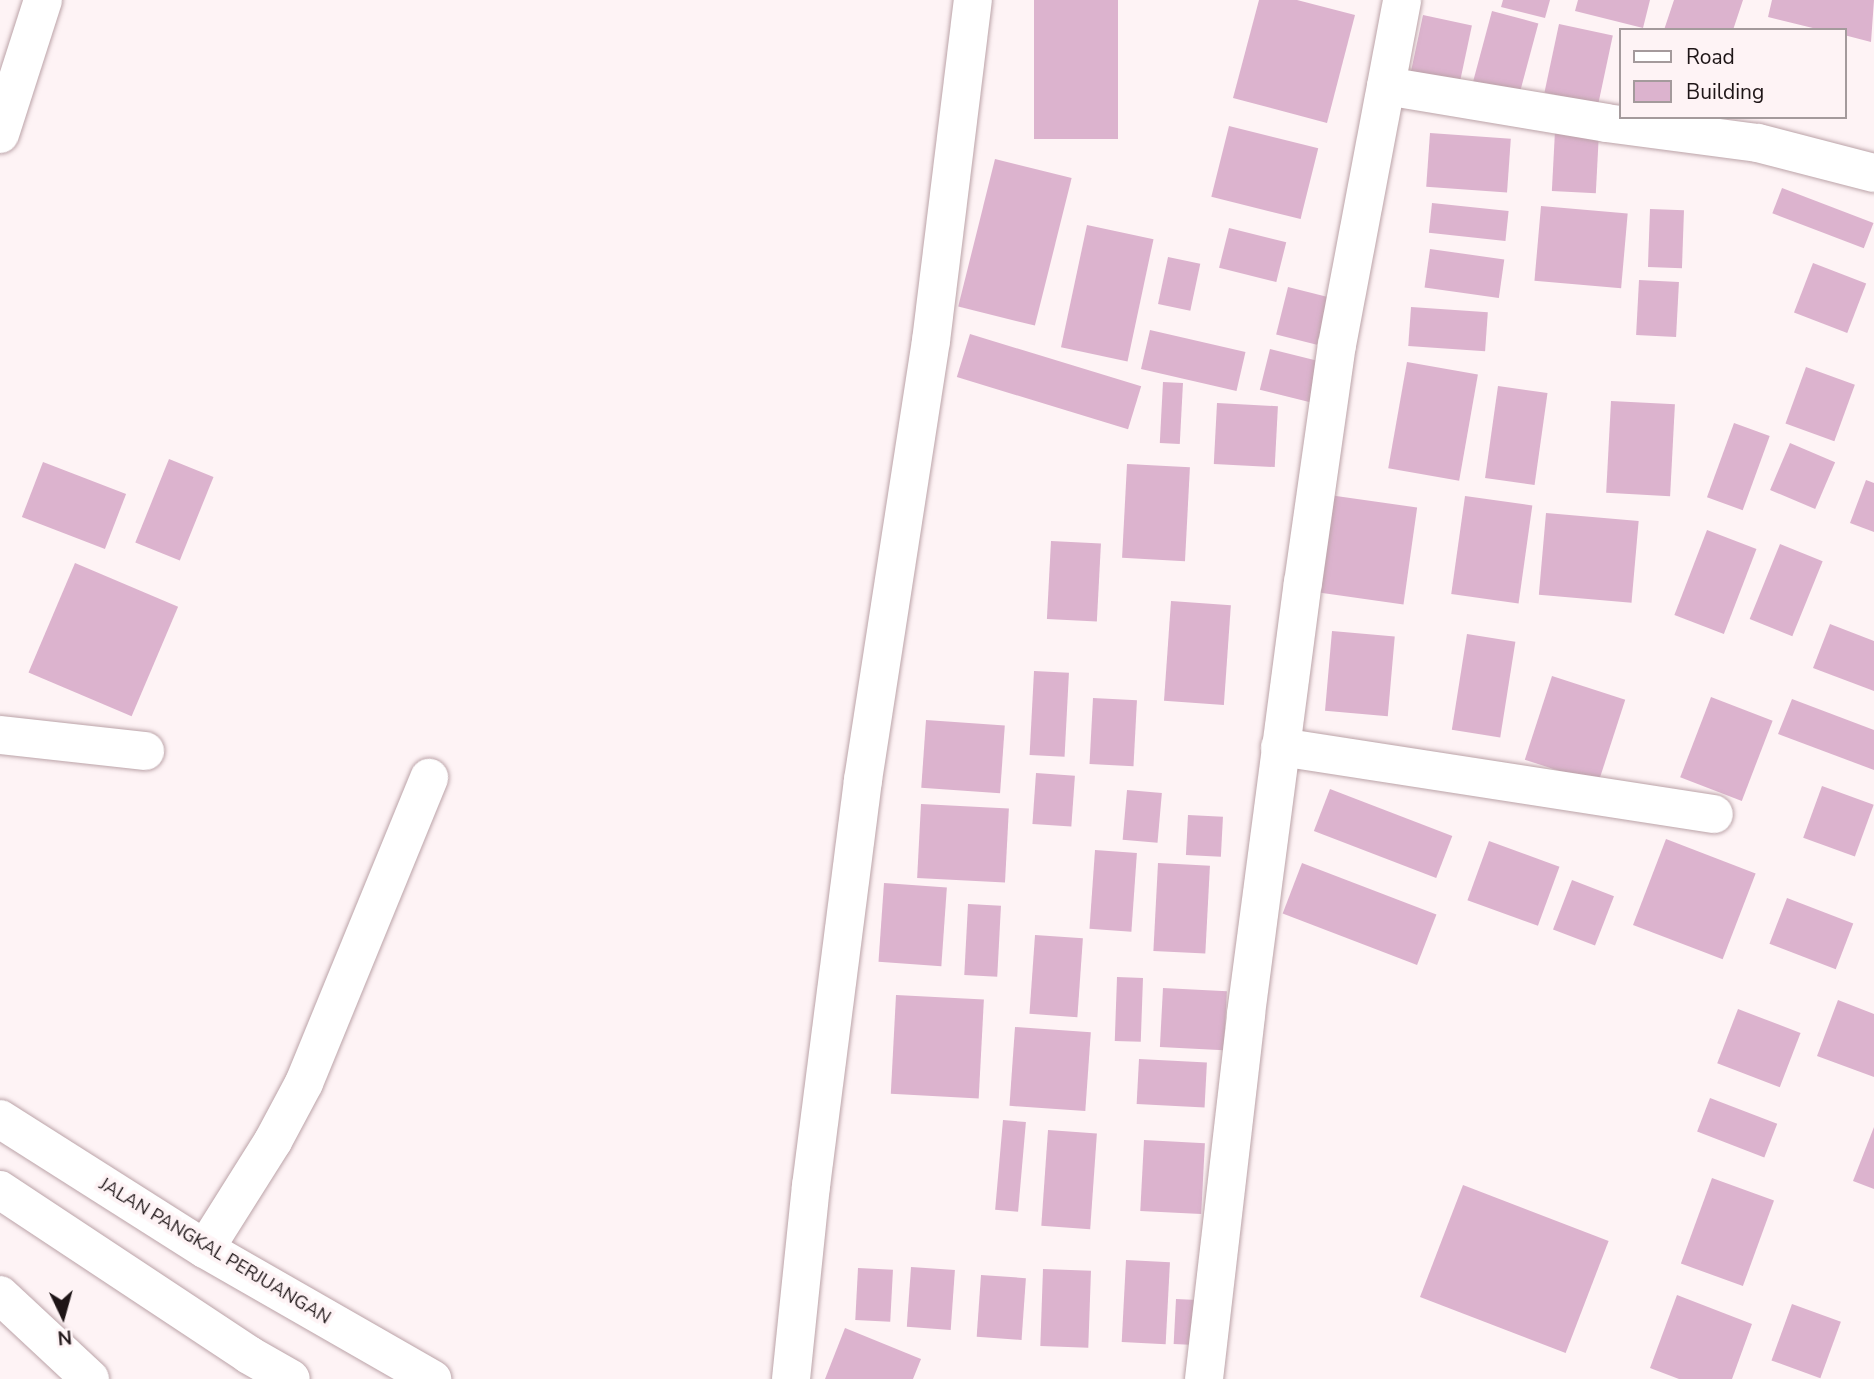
<!DOCTYPE html>
<style>
body{margin:0}
#map{position:relative;width:1874px;height:1379px;overflow:hidden;background:#fef3f5;font-family:"Nunito Sans",sans-serif}
div>[style]{position:absolute}
.building>*{inset:0;background:#dcb3ce;transform-origin:0 0}
.roads{filter:drop-shadow(0 0 2px #bba3a8) drop-shadow(0 0 2px #bba3a8)}
.minor>*{height:38px;margin:-19px;padding:0 19px;transform-origin:19px;border-radius:19px;background:#fff}
.major>*{height:38px;margin:-19px;padding:0 19px;transform-origin:19px;border-radius:19px;background:#fff}
span{translate:-50% -50%;white-space:nowrap;text-align:center;line-height:1.15;-webkit-text-stroke:7px #fef3f5;paint-order:stroke}
.street-label{font-size:18px;color:#1e1517}
.legend{position:absolute;left:1619px;top:28px;width:228px;height:91px;box-sizing:border-box;background:#fef3f5;border:2px solid #a49a9c;margin:0;padding:9px 12px;list-style:none;font-size:21px;color:#1e1517}
.legend li{display:flex;align-items:center;gap:14px;height:35px}
.legend b{width:35px;border:2px solid #a49a9c}
.north{position:absolute;left:28px;top:1281px;width:70px;height:70px;-webkit-text-stroke:5px #fef3f5;paint-order:stroke;rotate:175deg;font-size:19px;font-weight:700;line-height:28px;text-align:center;color:#1e1517}
.north::after{content:'';display:block;margin:auto;width:24px;height:32px;background:#1e1517;clip-path:polygon(50% 0,100% 100%,50% 72%,0 100%)}
</style>
<div id="map">
<div class="building">
<div style="left:1034px;top:0;width:84px;height:139px"></div>
<div style="clip-path:polygon(1259px 0,1297px 0,1355px 15px,1327px 123px,1233px 98px)"></div>
<div style="clip-path:polygon(1503px 0,1550px 0,1545px 18px,1501px 7px)"></div>
<div style="clip-path:polygon(1578px 0,1650px 0,1643px 28px,1575px 11px)"></div>
<div style="clip-path:polygon(1674px 0,1743px 0,1733px 30px,1664px 30px)"></div>
<div style="clip-path:polygon(1772px 0,1874px 0,1871px 42px,1844px 35px,1844px 30px,1821px 30px,1768px 17px)"></div>
<div style="left:1492px;top:11px;width:48px;height:80px;rotate:15deg"></div>
<div style="left:1423px;top:15px;width:50px;height:69px;rotate:12deg"></div>
<div style="left:1559px;top:24px;width:55px;height:70px;rotate:12deg"></div>
<div style="left:1229px;top:126px;width:92px;height:73px;rotate:14deg"></div>
<div style="left:1555px;top:131px;width:44px;height:60px;rotate:3deg"></div>
<div style="left:1430px;top:133px;width:81px;height:54px;rotate:4deg"></div>
<div style="left:995px;top:159px;width:79px;height:152px;rotate:14deg"></div>
<div style="left:1782px;top:188px;width:98px;height:27px;rotate:21deg"></div>
<div style="left:1432px;top:203px;width:77px;height:30px;rotate:6deg"></div>
<div style="left:1541px;top:206px;width:87px;height:75px;rotate:5deg"></div>
<div style="left:1650px;top:209px;width:34px;height:58px;rotate:2deg"></div>
<div style="left:1087px;top:225px;width:68px;height:125px;rotate:12deg"></div>
<div style="left:1229px;top:228px;width:59px;height:41px;rotate:14deg"></div>
<div style="left:1430px;top:249px;width:75px;height:39px;rotate:8deg"></div>
<div style="left:1168px;top:257px;width:33px;height:48px;rotate:12deg"></div>
<div style="left:1813px;top:263px;width:57px;height:53px;rotate:21deg"></div>
<div style="left:1639px;top:280px;width:40px;height:55px;rotate:3deg"></div>
<div style="left:1288px;top:287px;width:42px;height:49px;rotate:14deg"></div>
<div style="left:1411px;top:307px;width:77px;height:39px;rotate:4deg"></div>
<div style="left:1150px;top:330px;width:98px;height:40px;rotate:13deg"></div>
<div style="left:970px;top:334px;width:179px;height:45px;rotate:17deg"></div>
<div style="left:1270px;top:349px;width:56px;height:42px;rotate:14deg"></div>
<div style="left:1407px;top:362px;width:72px;height:108px;rotate:10deg"></div>
<div style="left:1806px;top:367px;width:52px;height:60px;rotate:20deg"></div>
<div style="left:1163px;top:382px;width:20px;height:61px;rotate:3deg"></div>
<div style="left:1498px;top:386px;width:50px;height:93px;rotate:8deg"></div>
<div style="left:1611px;top:401px;width:64px;height:92px;rotate:3deg"></div>
<div style="left:1217px;top:403px;width:61px;height:61px;rotate:3deg"></div>
<div style="left:1734px;top:423px;width:38px;height:79px;rotate:20deg"></div>
<div style="left:1790px;top:443px;width:49px;height:51px;rotate:23deg"></div>
<div style="left:169px;top:459px;width:48px;height:90px;rotate:22deg"></div>
<div style="left:43px;top:462px;width:89px;height:59px;rotate:21deg"></div>
<div style="left:1127px;top:464px;width:63px;height:94px;rotate:3deg"></div>
<div style="clip-path:polygon(1866px 480px,1874px 483px,1874px 532px,1850px 523px)"></div>
<div style="left:1329px;top:495px;width:89px;height:98px;rotate:8deg"></div>
<div style="left:1465px;top:496px;width:68px;height:99px;rotate:8deg"></div>
<div style="left:1546px;top:513px;width:93px;height:82px;rotate:5deg"></div>
<div style="left:1707px;top:530px;width:53px;height:91px;rotate:21deg"></div>
<div style="left:1051px;top:541px;width:50px;height:78px;rotate:3deg"></div>
<div style="left:1780px;top:544px;width:46px;height:81px;rotate:22deg"></div>
<div style="left:75px;top:563px;width:112px;height:119px;rotate:23deg"></div>
<div style="left:1171px;top:601px;width:60px;height:100px;rotate:4deg"></div>
<div style="clip-path:polygon(1830px 624px,1874px 641px,1874px 691px,1813px 668px)"></div>
<div style="left:1332px;top:631px;width:63px;height:80px;rotate:5deg"></div>
<div style="left:1467px;top:634px;width:49px;height:97px;rotate:9deg"></div>
<div style="left:1034px;top:671px;width:35px;height:84px;rotate:3deg"></div>
<div style="left:1552px;top:676px;width:77px;height:88px;rotate:18deg"></div>
<div style="left:1711px;top:697px;width:66px;height:86px;rotate:21deg"></div>
<div style="left:1093px;top:698px;width:44px;height:66px;rotate:3deg"></div>
<div style="clip-path:polygon(1792px 699px,1874px 730px,1874px 770px,1778px 734px)"></div>
<div style="left:926px;top:720px;width:79px;height:68px;rotate:4deg"></div>
<div style="left:1036px;top:773px;width:39px;height:51px;rotate:4deg"></div>
<div style="left:1822px;top:786px;width:55px;height:55px;rotate:20deg"></div>
<div style="left:1330px;top:789px;width:131px;height:45px;rotate:21deg"></div>
<div style="left:1127px;top:790px;width:35px;height:50px;rotate:5deg"></div>
<div style="left:921px;top:804px;width:88px;height:74px;rotate:3deg"></div>
<div style="left:1188px;top:815px;width:35px;height:40px;rotate:3deg"></div>
<div style="left:1666px;top:839px;width:96px;height:92px;rotate:21deg"></div>
<div style="left:1489px;top:841px;width:75px;height:63px;rotate:20deg"></div>
<div style="left:1095px;top:850px;width:42px;height:79px;rotate:4deg"></div>
<div style="left:1158px;top:863px;width:52px;height:88px;rotate:3deg"></div>
<div style="left:1302px;top:863px;width:144px;height:54px;rotate:21deg"></div>
<div style="left:1572px;top:880px;width:45px;height:53px;rotate:21deg"></div>
<div style="left:884px;top:883px;width:63px;height:79px;rotate:4deg"></div>
<div style="left:1787px;top:898px;width:71px;height:49px;rotate:21deg"></div>
<div style="left:968px;top:904px;width:33px;height:71px;rotate:3deg"></div>
<div style="left:1035px;top:935px;width:48px;height:79px;rotate:4deg"></div>
<div style="left:1117px;top:977px;width:26px;height:64px;rotate:2deg"></div>
<div style="left:1163px;top:988px;width:64px;height:59px;rotate:3deg"></div>
<div style="left:896px;top:995px;width:88px;height:99px;rotate:3deg"></div>
<div style="clip-path:polygon(1838px 1000px,1874px 1014px,1874px 1077px,1817px 1056px)"></div>
<div style="left:1738px;top:1009px;width:67px;height:58px;rotate:21deg"></div>
<div style="left:1015px;top:1027px;width:76px;height:79px;rotate:4deg"></div>
<div style="left:1139px;top:1059px;width:68px;height:45px;rotate:3deg"></div>
<div style="left:1710px;top:1098px;width:72px;height:36px;rotate:21deg"></div>
<div style="left:1003px;top:1120px;width:23px;height:90px;rotate:5deg"></div>
<div style="clip-path:polygon(1874px 1127px,1874px 1189px,1853px 1181px)"></div>
<div style="left:1048px;top:1130px;width:49px;height:96px;rotate:4deg"></div>
<div style="left:1144px;top:1140px;width:61px;height:71px;rotate:3deg"></div>
<div style="left:1712px;top:1178px;width:66px;height:91px;rotate:20deg"></div>
<div style="left:1463px;top:1185px;width:156px;height:120px;rotate:21deg"></div>
<div style="left:1126px;top:1260px;width:44px;height:82px;rotate:3deg"></div>
<div style="left:911px;top:1267px;width:44px;height:60px;rotate:4deg"></div>
<div style="left:858px;top:1268px;width:35px;height:52px;rotate:3deg"></div>
<div style="left:1043px;top:1269px;width:48px;height:77px;rotate:2deg"></div>
<div style="left:981px;top:1275px;width:45px;height:62px;rotate:4deg"></div>
<div style="clip-path:polygon(1677px 1295px,1752px 1324px,1732px 1379px,1679px 1379px,1650px 1368px)"></div>
<div style="left:1176px;top:1299px;width:21px;height:45px;rotate:3deg"></div>
<div style="left:1792px;top:1304px;width:52px;height:60px;rotate:20deg"></div>
<div style="clip-path:polygon(845px 1328px,921px 1359px,913px 1379px,825px 1379px)"></div>
</div>
<div class="roads">
<div class="minor">
<div style="left:1386px;top:86px;width:223px;rotate:9.5deg"></div>
<div style="left:1606px;top:123px;width:153px;rotate:7.5deg"></div>
<div style="left:1758px;top:143px;width:120px;rotate:14.5deg"></div>
<div style="left:0;top:134px;width:141px;rotate:-72.2deg"></div>
<div style="left:0;top:735px;width:146px;rotate:6.3deg"></div>
<div style="left:1280px;top:747px;width:439px;rotate:8.8deg"></div>
<div style="left:205px;top:1249px;width:128px;rotate:-57.8deg"></div>
<div style="left:273px;top:1141px;width:66px;rotate:-61.9deg"></div>
<div style="left:304px;top:1083px;width:330px;rotate:-67.7deg"></div>
<div style="left:0;top:1295px;width:123px;rotate:43deg"></div>
<div style="left:791px;top:1379px;width:194px;rotate:-84.1deg"></div>
<div style="left:811px;top:1186px;width:409px;rotate:-82.7deg"></div>
<div style="left:863px;top:780px;width:444px;rotate:-81.2deg"></div>
<div style="left:931px;top:341px;width:344px;rotate:-83deg"></div>
<div style="left:1204px;top:1379px;width:367px;rotate:-83.4deg"></div>
<div style="left:1246px;top:1014px;width:435px;rotate:-82.5deg"></div>
<div style="left:1303px;top:583px;width:240px;rotate:-81.9deg"></div>
<div style="left:1337px;top:345px;width:351px;rotate:-79.3deg"></div>
</div>
<div class="major">
<div style="left:0;top:1119px;width:243px;rotate:32.4deg"></div>
<div style="left:205px;top:1249px;width:262px;rotate:29.8deg"></div>
<div style="left:0;top:1190px;width:299px;rotate:33.5deg"></div>
<div style="left:249px;top:1355px;width:48px;rotate:29.7deg"></div>
</div>
</div>
<div class="street-label">
<span style="left:215px;top:1251px;rotate:31deg">JALAN PANGKAL PERJUANGAN</span>
</div>
<ul class="legend">
<li><b style="height:9px;background:#fff"></b>Road</li>
<li><b style="height:19px;background:#dcb3ce"></b>Building</li>
</ul>
<div class="north">N</div>
</div>
